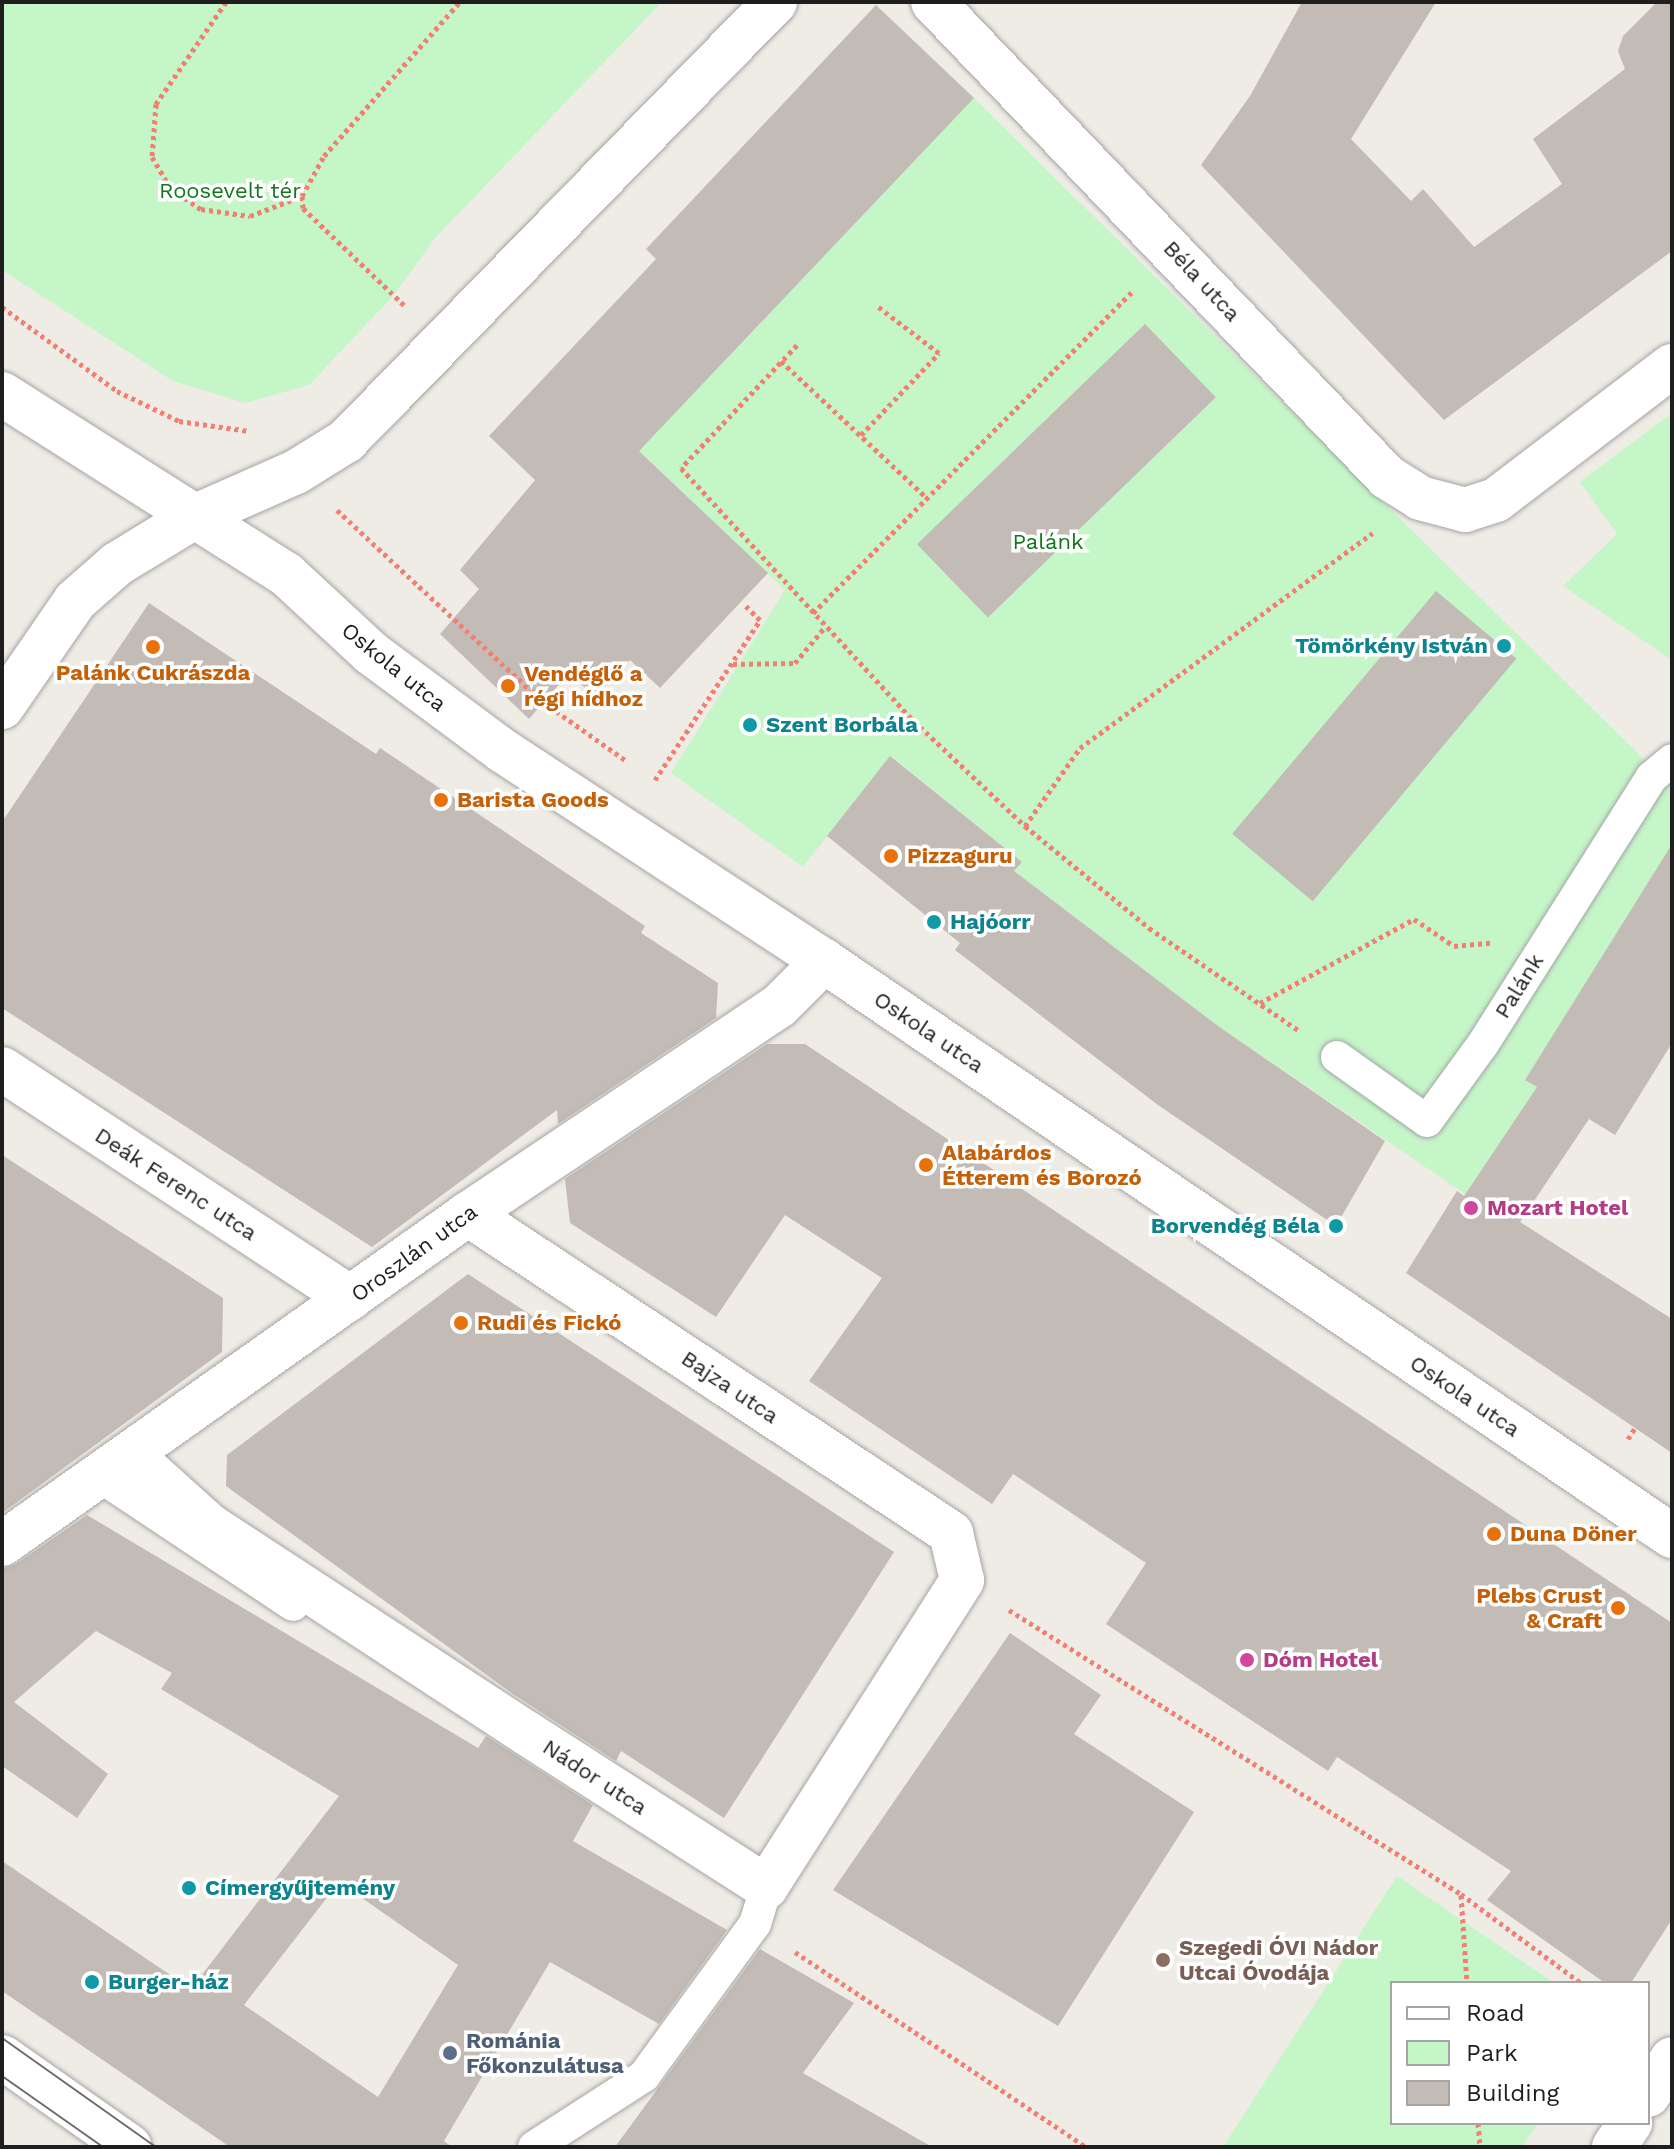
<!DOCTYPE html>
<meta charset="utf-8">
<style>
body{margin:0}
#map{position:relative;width:1674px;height:2149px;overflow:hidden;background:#efebe5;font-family:"Work Sans",sans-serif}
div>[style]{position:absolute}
.park>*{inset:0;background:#c4f6c8}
.building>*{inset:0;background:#c3bbb5;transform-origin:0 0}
.path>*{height:5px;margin-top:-2.5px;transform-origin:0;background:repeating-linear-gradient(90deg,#f28072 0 4px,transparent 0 8px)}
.roads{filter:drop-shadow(0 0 2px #a5a5a5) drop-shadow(0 0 2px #a5a5a5)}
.service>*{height:32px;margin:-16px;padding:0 16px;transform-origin:16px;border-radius:16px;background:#fff}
.pedestrian>*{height:44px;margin:-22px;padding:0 22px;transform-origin:22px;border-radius:22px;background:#fff}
.minor>*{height:44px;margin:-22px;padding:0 22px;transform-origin:22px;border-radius:22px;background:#fff}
.tram>*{height:2px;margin:-1px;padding:0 1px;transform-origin:1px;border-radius:1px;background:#6c6c6c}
.dots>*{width:22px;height:22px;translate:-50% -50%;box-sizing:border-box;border:4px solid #fff;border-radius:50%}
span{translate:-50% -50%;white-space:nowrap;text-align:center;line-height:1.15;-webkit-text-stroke:7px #fff;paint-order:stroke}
.park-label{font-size:22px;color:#11771a}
.street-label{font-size:22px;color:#1e1e1e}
.culture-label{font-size:22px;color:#0d838f;font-weight:700}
.right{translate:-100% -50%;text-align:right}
.left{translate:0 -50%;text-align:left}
.food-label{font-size:22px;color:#c56008;font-weight:700}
.hotel-label{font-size:22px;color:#b23c85;font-weight:700}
.education-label{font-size:22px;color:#785e54;font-weight:700}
.service-label{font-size:22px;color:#4e5e75;font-weight:700}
.frame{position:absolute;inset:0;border:4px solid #1e1e1e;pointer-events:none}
.legend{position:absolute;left:1390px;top:1981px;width:260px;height:144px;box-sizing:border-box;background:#fff;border:2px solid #a5a5a5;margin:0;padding:10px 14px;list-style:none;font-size:24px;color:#1e1e1e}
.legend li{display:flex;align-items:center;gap:16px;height:40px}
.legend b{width:40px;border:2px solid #a5a5a5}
</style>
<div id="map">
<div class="park">
<div style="clip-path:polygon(2px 2px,662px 2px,435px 238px,394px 295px,309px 385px,245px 403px,173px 381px,2px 270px)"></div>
<div style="clip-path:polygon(974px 98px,1672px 787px,1672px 844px,1526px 1080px,1537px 1087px,1465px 1194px,1218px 1026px,1014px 871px,1022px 862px,891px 756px,803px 867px,671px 773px,785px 590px,646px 457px,627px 477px,640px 423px,654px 435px)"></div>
<div style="clip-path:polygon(1672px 413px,1672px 660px,1563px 586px,1617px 534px,1580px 482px)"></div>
<div style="clip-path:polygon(1397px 1876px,1554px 1983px,1392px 1983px,1392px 2123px,1538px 2123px,1522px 2147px,1223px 2147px)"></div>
</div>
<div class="building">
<div style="clip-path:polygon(1302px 2px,1436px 2px,1351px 139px,1411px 201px,1423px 189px,1474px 247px,1562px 184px,1533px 139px,1625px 69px,1618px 51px,1623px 36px,1657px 2px,1672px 2px,1672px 251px,1444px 420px,1201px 165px,1250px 96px)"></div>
<div style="clip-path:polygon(876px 5px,974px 98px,639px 451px,768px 573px,660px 688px,630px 660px,595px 697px,569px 673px,529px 719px,440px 634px,479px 589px,460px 570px,535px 480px,489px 436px,656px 259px,646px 249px)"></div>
<div style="left:1145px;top:324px;width:102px;height:317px;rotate:46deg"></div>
<div style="left:1436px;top:591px;width:105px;height:317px;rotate:40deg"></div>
<div style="clip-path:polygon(149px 603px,376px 754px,380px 748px,645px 926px,641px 933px,718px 983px,716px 1018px,558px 1124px,557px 1110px,372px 1247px,2px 1008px,2px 822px)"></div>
<div style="clip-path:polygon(890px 756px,1022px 862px,1014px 871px,1218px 1026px,1385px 1141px,1336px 1226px,1158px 1105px,955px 950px,960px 943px,827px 836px)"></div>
<div style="clip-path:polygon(1672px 844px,1672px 1043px,1615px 1135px,1589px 1119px,1520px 1222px,1672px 1319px,1672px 1453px,1406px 1273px,1457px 1191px,1464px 1196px,1537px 1087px,1525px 1080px)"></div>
<div style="clip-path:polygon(767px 1044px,805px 1044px,1672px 1623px,1672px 1919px,1631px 1983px,1605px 1983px,1487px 1900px,1511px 1871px,1337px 1757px,1328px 1771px,1106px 1624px,1146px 1563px,1013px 1474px,992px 1504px,809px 1381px,882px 1278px,785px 1215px,716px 1317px,570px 1223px,565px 1179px)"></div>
<div style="clip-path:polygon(2px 1155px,223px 1298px,222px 1352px,2px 1513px)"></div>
<div style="clip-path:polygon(468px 1274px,894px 1552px,724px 1818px,621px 1751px,616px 1761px,513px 1694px,226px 1486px,227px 1455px)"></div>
<div style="clip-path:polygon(evenodd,87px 1515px,478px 1748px,486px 1736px,593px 1805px,573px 1841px,727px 1930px,659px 2024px,550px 1962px,444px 2141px,452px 2147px,230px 2147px,2px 1991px,2px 1861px,191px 1989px,339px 1796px,161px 1689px,172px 1673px,96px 1631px,14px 1702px,108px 1774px,77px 1818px,2px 1766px,2px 1569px,16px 1564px,87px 1515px,339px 1882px,458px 1965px,378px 2097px,244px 2005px,339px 1882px)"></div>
<div style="clip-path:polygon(1010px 1633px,1101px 1695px,1074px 1734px,1194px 1812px,1058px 2026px,833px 1890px)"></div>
<div style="clip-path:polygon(760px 1949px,854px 2003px,803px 2073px,932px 2147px,615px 2147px)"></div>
</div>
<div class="path">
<div style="left:226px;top:2px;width:124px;rotate:124.5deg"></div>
<div style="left:156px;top:104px;width:53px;rotate:94.3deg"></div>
<div style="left:152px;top:157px;width:37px;rotate:59deg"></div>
<div style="left:171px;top:189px;width:36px;rotate:34deg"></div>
<div style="left:201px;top:209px;width:49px;rotate:8.1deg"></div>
<div style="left:250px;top:216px;width:56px;rotate:-21deg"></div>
<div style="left:404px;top:305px;width:140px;rotate:-136.2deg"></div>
<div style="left:303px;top:208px;width:12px;rotate:-95deg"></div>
<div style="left:302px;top:196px;width:46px;rotate:-61.2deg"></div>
<div style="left:324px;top:156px;width:205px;rotate:-48.6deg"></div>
<div style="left:2px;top:307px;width:142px;rotate:36.1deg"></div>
<div style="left:117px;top:391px;width:69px;rotate:25.8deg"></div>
<div style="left:179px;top:421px;width:71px;rotate:8.1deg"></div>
<div style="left:797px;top:345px;width:169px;rotate:133.3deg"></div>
<div style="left:681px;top:468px;width:344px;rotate:47.4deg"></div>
<div style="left:914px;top:721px;width:153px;rotate:43.4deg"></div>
<div style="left:1025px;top:826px;width:161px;rotate:39.4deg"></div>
<div style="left:1149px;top:928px;width:181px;rotate:34.4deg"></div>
<div style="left:781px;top:361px;width:197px;rotate:43.2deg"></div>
<div style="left:861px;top:435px;width:113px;rotate:-46.4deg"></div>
<div style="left:939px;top:353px;width:79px;rotate:-142.7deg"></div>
<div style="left:337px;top:510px;width:282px;rotate:43deg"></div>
<div style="left:543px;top:702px;width:104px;rotate:35.2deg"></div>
<div style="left:813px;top:613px;width:455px;rotate:-45.2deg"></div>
<div style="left:733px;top:664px;width:62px;rotate:-0.9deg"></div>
<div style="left:795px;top:663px;width:47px;rotate:-50.2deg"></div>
<div style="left:655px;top:780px;width:191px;rotate:-56.7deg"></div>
<div style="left:760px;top:620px;width:20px;rotate:-135deg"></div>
<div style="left:1025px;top:826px;width:95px;rotate:-54.8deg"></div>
<div style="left:1080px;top:748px;width:363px;rotate:-36.3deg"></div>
<div style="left:1260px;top:1003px;width:175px;rotate:-28.6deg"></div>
<div style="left:1414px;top:919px;width:48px;rotate:34deg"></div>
<div style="left:1454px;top:946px;width:36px;rotate:-5deg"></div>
<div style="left:1628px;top:1439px;width:13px;rotate:-58deg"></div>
<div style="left:1009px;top:1610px;width:534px;rotate:32.14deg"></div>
<div style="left:1461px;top:1894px;width:149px;rotate:36.6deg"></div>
<div style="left:1461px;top:1895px;width:88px;rotate:86.1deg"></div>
<div style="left:795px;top:1952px;width:350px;rotate:33.8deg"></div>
<div style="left:1478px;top:2123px;width:24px;rotate:85deg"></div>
</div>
<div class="roads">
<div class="service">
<div style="left:1337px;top:1057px;width:110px;rotate:35.4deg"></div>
<div style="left:1427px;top:1121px;width:95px;rotate:-54deg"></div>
<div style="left:1483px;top:1044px;width:316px;rotate:-57.7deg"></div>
<div style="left:1652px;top:777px;width:26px;rotate:-40deg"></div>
<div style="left:99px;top:1476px;width:233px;rotate:33.6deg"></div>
<div style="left:534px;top:2147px;width:131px;rotate:-32.8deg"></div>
<div style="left:644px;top:2076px;width:188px;rotate:-53.9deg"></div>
<div style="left:755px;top:1924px;width:39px;rotate:-73deg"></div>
</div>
<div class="pedestrian">
<div style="left:2px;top:1069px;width:417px;rotate:33.3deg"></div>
<div style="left:130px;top:1454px;width:108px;rotate:42deg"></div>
<div style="left:210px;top:1526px;width:380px;rotate:33.2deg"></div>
<div style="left:2px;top:1544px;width:571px;rotate:-35.3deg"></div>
</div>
<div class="minor">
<div style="left:933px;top:2px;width:657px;rotate:46.29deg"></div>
<div style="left:1387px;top:477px;width:39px;rotate:32deg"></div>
<div style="left:1420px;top:498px;width:47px;rotate:14.9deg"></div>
<div style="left:1465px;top:510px;width:33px;rotate:-18deg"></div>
<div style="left:1496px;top:500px;width:221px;rotate:-37.3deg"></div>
<div style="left:2px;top:394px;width:336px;rotate:32.4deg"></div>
<div style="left:286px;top:574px;width:116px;rotate:42.9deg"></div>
<div style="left:371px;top:653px;width:164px;rotate:36.6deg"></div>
<div style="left:503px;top:751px;width:384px;rotate:33.2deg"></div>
<div style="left:824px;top:961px;width:1025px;rotate:34.14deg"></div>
<div style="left:2px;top:707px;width:129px;rotate:-55.4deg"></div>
<div style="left:75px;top:601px;width:56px;rotate:-41.4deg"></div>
<div style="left:117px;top:564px;width:90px;rotate:-31.4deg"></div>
<div style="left:194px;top:517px;width:111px;rotate:-23.8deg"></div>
<div style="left:296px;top:472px;width:59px;rotate:-31.8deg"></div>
<div style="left:346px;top:441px;width:614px;rotate:-45.66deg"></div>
<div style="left:528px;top:1734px;width:283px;rotate:32.7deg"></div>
<div style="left:766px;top:1887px;width:364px;rotate:-57.4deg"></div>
<div style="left:962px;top:1580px;width:48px;rotate:-103.2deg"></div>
<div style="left:951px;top:1533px;width:579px;rotate:-146.56deg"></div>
<div style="left:468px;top:1214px;width:374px;rotate:-33.8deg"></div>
<div style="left:779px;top:1006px;width:64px;rotate:-45deg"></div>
<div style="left:2px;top:2057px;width:156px;rotate:35.1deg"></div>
<div style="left:1648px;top:2095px;width:43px;rotate:-56.3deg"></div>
<div style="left:1614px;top:2147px;width:29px;rotate:-56deg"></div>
</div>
</div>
<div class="tram">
<div style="left:2px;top:2038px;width:189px;rotate:35.3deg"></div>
<div style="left:2px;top:2076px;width:123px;rotate:35.1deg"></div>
</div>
<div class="dots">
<div style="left:1504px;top:646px;background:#0f9aa8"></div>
<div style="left:153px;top:647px;background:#e8710a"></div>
<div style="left:508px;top:686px;background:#e8710a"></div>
<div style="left:750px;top:725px;background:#0f9aa8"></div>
<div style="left:441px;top:800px;background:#e8710a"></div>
<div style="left:891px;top:856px;background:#e8710a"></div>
<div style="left:934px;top:922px;background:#0f9aa8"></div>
<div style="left:926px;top:1165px;background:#e8710a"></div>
<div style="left:1471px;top:1208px;background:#d1479c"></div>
<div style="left:1336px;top:1226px;background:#0f9aa8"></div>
<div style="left:461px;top:1323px;background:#e8710a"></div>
<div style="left:1494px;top:1534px;background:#e8710a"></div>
<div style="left:1618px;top:1608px;background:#e8710a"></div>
<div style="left:1247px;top:1660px;background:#d1479c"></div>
<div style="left:189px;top:1888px;background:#0f9aa8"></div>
<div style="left:1163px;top:1960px;background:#8d6e63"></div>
<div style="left:92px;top:1982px;background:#0f9aa8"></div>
<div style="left:450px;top:2053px;background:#5c6f8a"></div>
</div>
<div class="park-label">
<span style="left:230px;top:191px">Roosevelt tér</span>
<span style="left:1048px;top:542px">Palánk</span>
</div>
<div class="street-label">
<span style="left:1202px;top:281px;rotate:47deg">Béla utca</span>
<span style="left:394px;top:667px;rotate:39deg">Oskola utca</span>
<span style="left:1519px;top:986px;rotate:-58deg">Palánk</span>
<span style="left:929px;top:1032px;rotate:34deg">Oskola utca</span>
<span style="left:176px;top:1184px;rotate:33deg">Deák Ferenc utca</span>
<span style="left:414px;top:1253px;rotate:-36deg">Oroszlán utca</span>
<span style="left:730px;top:1387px;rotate:34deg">Bajza utca</span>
<span style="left:1465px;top:1396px;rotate:34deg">Oskola utca</span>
<span style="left:595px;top:1777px;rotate:33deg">Nádor utca</span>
</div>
<div class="culture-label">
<span class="right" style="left:1488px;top:646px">Tömörkény István</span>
<span class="left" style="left:766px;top:725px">Szent Borbála</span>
<span class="left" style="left:950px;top:922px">Hajóorr</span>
<span class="right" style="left:1320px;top:1226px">Borvendég Béla</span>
<span class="left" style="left:205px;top:1888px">Címergyűjtemény</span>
<span class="left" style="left:108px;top:1982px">Burger-ház</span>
</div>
<div class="food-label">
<span style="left:153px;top:673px">Palánk Cukrászda</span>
<span class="left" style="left:524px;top:686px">Vendéglő a<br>régi hídhoz</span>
<span class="left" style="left:457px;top:800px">Barista Goods</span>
<span class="left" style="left:907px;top:856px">Pizzaguru</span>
<span class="left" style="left:942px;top:1165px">Alabárdos<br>Étterem és Borozó</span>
<span class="left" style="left:477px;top:1323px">Rudi és Fickó</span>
<span class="left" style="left:1510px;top:1534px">Duna Döner</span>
<span class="right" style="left:1602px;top:1608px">Plebs Crust<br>&amp; Craft</span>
</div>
<div class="hotel-label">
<span class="left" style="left:1487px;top:1208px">Mozart Hotel</span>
<span class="left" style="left:1263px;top:1660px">Dóm Hotel</span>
</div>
<div class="education-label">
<span class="left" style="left:1179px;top:1960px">Szegedi ÓVI Nádor<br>Utcai Óvodája</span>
</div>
<div class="service-label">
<span class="left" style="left:466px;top:2053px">Románia<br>Főkonzulátusa</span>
</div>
<div class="frame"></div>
<ul class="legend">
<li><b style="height:10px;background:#fff"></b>Road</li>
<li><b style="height:22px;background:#c4f6c8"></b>Park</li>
<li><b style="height:22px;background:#c3bbb5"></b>Building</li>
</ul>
</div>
